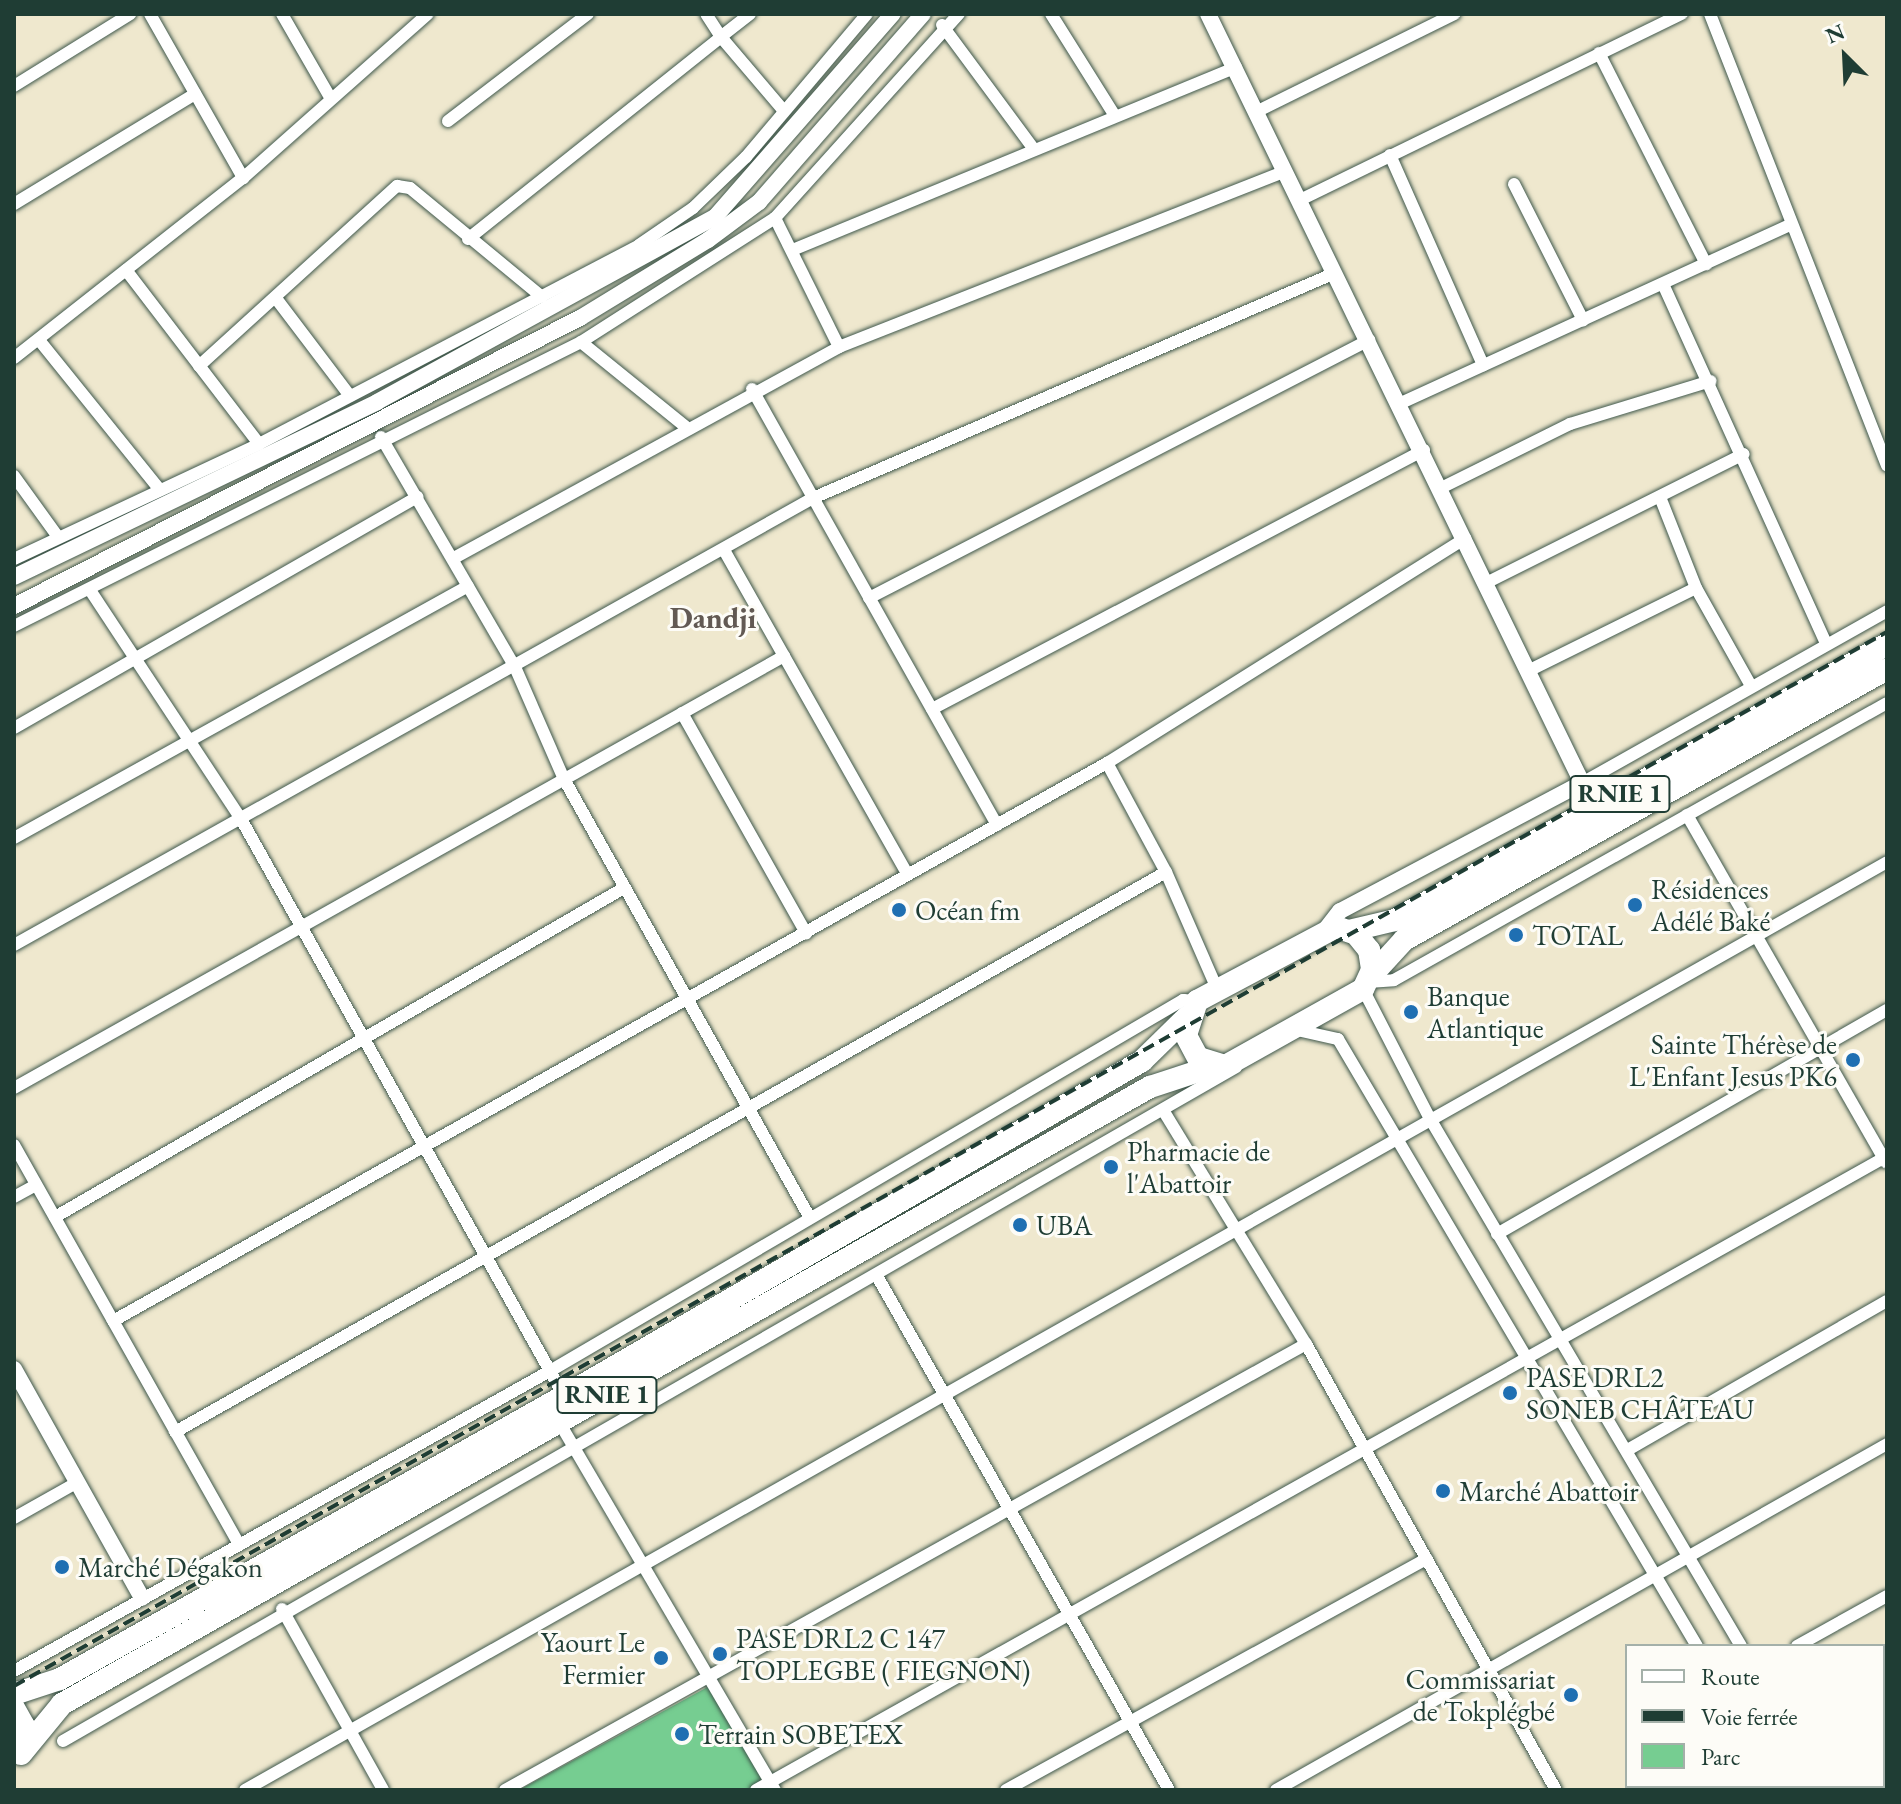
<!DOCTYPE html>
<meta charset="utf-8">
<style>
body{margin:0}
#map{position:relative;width:1901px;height:1804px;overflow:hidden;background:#efe8ce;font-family:"EB Garamond",serif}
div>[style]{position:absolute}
.green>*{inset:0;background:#76cd91}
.roads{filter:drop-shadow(0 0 2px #3e574b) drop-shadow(0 0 2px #3e574b)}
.minor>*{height:12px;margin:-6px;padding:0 6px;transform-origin:6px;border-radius:6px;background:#fff}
.tertiary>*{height:16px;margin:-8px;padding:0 8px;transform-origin:8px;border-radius:8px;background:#fff}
.trunk>*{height:22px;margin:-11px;padding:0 11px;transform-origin:11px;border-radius:11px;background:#fff}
.rail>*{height:4px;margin-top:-2px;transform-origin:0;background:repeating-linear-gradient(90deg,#1f3d34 0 12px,transparent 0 18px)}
.dots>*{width:22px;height:22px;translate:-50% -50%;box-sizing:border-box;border:4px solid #fdfcf7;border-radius:50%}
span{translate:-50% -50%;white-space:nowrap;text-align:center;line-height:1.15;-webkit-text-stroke:6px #fdfcf7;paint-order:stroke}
.shield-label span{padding:2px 6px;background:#fdfcf7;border:2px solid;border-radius:6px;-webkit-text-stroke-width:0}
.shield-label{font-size:26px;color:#1f3d34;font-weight:700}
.poi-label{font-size:28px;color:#1f3d34}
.left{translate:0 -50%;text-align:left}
.right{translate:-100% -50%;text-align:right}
.neighbourhood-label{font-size:30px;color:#625953;font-weight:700}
.frame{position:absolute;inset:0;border:16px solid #1f3d34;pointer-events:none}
.legend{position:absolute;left:1625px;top:1644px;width:260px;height:144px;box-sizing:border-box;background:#fdfcf7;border:2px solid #a4b0a9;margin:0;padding:10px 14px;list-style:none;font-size:24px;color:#1f3d34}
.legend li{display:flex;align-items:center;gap:16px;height:40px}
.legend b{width:40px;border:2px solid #a4b0a9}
.north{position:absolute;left:1805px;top:16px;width:80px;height:80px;-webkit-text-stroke:6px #fdfcf7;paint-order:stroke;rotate:336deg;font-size:22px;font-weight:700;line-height:32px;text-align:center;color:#1f3d34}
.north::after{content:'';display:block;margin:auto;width:28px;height:36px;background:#1f3d34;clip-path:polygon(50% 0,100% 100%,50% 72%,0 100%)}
</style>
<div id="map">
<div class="green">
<div style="clip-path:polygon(713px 1684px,769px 1783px,757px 1790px,519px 1790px)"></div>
</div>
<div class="roads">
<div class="minor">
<div style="left:150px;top:14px;width:189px;rotate:60.4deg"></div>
<div style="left:282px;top:14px;width:96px;rotate:60deg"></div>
<div style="left:750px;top:14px;width:37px;rotate:142deg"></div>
<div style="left:721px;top:37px;width:97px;rotate:49.6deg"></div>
<div style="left:1051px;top:14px;width:120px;rotate:57.9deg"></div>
<div style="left:1710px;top:14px;width:485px;rotate:68.6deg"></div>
<div style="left:942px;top:25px;width:153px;rotate:53.5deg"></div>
<div style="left:1599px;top:53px;width:237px;rotate:63.1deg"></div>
<div style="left:14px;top:86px;width:137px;rotate:-31.8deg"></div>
<div style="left:1258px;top:111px;width:219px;rotate:-26.3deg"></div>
<div style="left:448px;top:121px;width:176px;rotate:-37.4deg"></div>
<div style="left:1390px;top:155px;width:230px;rotate:66.1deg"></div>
<div style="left:1514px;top:184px;width:153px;rotate:63.1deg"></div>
<div style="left:1298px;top:201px;width:427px;rotate:-26deg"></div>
<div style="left:14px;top:204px;width:212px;rotate:-31.3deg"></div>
<div style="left:775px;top:218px;width:144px;rotate:63.6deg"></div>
<div style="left:468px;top:239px;width:324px;rotate:-38.6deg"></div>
<div style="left:721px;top:37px;width:27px;rotate:-123deg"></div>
<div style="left:795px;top:249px;width:477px;rotate:-22.4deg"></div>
<div style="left:126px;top:270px;width:219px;rotate:52.6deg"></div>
<div style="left:1663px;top:284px;width:395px;rotate:65.6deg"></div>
<div style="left:278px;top:301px;width:119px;rotate:52.8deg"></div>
<div style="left:39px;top:340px;width:193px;rotate:51.1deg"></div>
<div style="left:581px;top:342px;width:135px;rotate:39deg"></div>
<div style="left:14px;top:358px;width:291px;rotate:-38.2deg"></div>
<div style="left:243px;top:178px;width:247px;rotate:-41.6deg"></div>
<div style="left:199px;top:366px;width:268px;rotate:-42.3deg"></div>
<div style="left:397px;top:186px;width:13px;rotate:9deg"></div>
<div style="left:410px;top:188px;width:171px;rotate:39.5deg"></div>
<div style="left:752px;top:389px;width:500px;rotate:60.67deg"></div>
<div style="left:1401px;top:403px;width:427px;rotate:-24.6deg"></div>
<div style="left:381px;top:437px;width:266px;rotate:59.8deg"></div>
<div style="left:515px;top:667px;width:122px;rotate:66.4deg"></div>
<div style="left:564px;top:779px;width:503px;rotate:60.74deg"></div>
<div style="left:14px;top:476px;width:75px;rotate:54.2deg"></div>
<div style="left:1443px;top:487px;width:142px;rotate:-26.4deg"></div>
<div style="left:1570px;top:424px;width:147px;rotate:-17deg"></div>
<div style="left:724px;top:550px;width:373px;rotate:60.5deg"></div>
<div style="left:454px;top:558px;width:439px;rotate:-28.7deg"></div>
<div style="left:839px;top:347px;width:478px;rotate:-21.5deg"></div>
<div style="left:14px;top:559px;width:271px;rotate:-25.1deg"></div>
<div style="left:259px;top:444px;width:429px;rotate:-27.6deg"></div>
<div style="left:639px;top:245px;width:65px;rotate:-34.4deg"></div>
<div style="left:693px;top:208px;width:74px;rotate:-43.9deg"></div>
<div style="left:746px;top:157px;width:187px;rotate:-49.8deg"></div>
<div style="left:1486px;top:583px;width:288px;rotate:-26.6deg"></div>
<div style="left:1696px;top:588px;width:112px;rotate:60.7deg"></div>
<div style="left:90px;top:590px;width:274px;rotate:56.6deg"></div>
<div style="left:241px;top:819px;width:661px;rotate:60.76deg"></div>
<div style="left:869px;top:598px;width:563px;rotate:-27.29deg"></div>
<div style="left:14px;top:626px;width:634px;rotate:-26.61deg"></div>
<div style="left:581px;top:342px;width:230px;rotate:-32.6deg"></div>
<div style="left:775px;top:218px;width:275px;rotate:-48deg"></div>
<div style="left:1528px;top:671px;width:187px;rotate:-26.3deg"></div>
<div style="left:1696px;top:588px;width:98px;rotate:-111.6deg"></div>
<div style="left:932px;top:709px;width:556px;rotate:-27.76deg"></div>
<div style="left:682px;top:713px;width:253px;rotate:60.6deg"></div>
<div style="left:14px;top:728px;width:465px;rotate:-29.8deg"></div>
<div style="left:1107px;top:763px;width:124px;rotate:61.6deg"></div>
<div style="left:1166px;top:872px;width:128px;rotate:66.4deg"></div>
<div style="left:1582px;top:783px;width:350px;rotate:-29.4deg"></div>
<div style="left:1687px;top:815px;width:400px;rotate:60.2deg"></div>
<div style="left:14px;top:838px;width:519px;rotate:-29.03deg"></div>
<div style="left:14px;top:945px;width:916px;rotate:-29.22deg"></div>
<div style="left:813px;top:498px;width:568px;rotate:-23.32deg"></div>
<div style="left:1368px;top:982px;width:26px;rotate:-4deg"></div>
<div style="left:1394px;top:980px;width:565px;rotate:-29.33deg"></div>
<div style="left:1363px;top:989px;width:144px;rotate:62.7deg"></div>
<div style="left:1429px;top:1117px;width:614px;rotate:59.47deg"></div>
<div style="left:1297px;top:1030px;width:42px;rotate:12.4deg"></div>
<div style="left:1338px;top:1039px;width:705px;rotate:59.4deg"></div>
<div style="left:14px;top:1088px;width:883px;rotate:-29.29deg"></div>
<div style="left:1163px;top:1110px;width:274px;rotate:58.6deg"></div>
<div style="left:1306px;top:1344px;width:511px;rotate:60.73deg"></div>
<div style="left:14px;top:1145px;width:459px;rotate:60.6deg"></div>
<div style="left:14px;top:1197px;width:25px;rotate:-29deg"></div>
<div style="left:55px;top:1217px;width:657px;rotate:-30.04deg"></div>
<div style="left:1497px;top:1234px;width:450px;rotate:-29.9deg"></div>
<div style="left:877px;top:1276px;width:591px;rotate:60.4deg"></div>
<div style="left:113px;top:1321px;width:1140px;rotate:-29.31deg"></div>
<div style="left:1107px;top:763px;width:423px;rotate:-32.1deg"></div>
<div style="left:559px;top:1422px;width:427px;rotate:59.6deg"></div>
<div style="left:175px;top:1432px;width:1138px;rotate:-29.47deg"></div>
<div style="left:1631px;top:1448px;width:295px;rotate:-29.9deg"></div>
<div style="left:14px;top:1518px;width:71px;rotate:-29.4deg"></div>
<div style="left:282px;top:1609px;width:207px;rotate:60.8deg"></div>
<div style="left:1797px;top:1646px;width:103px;rotate:-29.1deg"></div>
<div style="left:14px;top:1671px;width:614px;rotate:-29.24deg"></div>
<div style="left:550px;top:1371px;width:734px;rotate:-30.37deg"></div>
<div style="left:1183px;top:1000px;width:14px;rotate:4deg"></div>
<div style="left:63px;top:1741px;width:1353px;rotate:-29.88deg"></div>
<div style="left:1883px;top:1765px;width:5px;rotate:-37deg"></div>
<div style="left:1776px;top:1786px;width:4px;rotate:63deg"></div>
<div style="left:245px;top:1790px;width:1886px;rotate:-29.47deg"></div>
<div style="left:505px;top:1790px;width:917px;rotate:-29.11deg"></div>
<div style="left:756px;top:1790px;width:1297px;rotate:-29.27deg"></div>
<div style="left:1006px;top:1790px;width:480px;rotate:-28.8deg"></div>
<div style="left:1276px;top:1790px;width:702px;rotate:-29.52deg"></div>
<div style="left:1810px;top:1790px;width:8px;rotate:-30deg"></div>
<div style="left:1853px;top:1790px;width:5px;rotate:-53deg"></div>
</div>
<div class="tertiary">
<div style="left:1208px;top:14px;width:855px;rotate:64.06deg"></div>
<div style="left:1582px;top:783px;width:274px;rotate:152.1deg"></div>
<div style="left:1340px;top:911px;width:24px;rotate:128deg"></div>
<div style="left:14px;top:577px;width:403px;rotate:-25.7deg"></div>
<div style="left:377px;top:402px;width:385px;rotate:-28.7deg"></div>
<div style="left:715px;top:217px;width:270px;rotate:-48.8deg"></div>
<div style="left:14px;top:606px;width:635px;rotate:-26.97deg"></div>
<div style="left:580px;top:318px;width:150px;rotate:-31.4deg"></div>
<div style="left:708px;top:240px;width:64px;rotate:-36.7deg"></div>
<div style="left:759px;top:202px;width:249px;rotate:-48.9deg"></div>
<div style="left:14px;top:1369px;width:262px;rotate:60.8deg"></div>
</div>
<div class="trunk">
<div style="left:1336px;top:927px;width:21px;rotate:19deg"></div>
<div style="left:1356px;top:934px;width:21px;rotate:51deg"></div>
<div style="left:1369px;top:950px;width:20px;rotate:81deg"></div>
<div style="left:1372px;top:970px;width:21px;rotate:115deg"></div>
<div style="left:1363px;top:989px;width:158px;rotate:150.8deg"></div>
<div style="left:1225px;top:1066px;width:28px;rotate:-163deg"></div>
<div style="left:1198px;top:1058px;width:26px;rotate:-118deg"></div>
<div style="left:1186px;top:1035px;width:36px;rotate:-72deg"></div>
<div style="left:1197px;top:1001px;width:157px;rotate:-28deg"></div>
<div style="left:1349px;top:931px;width:47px;rotate:-13.4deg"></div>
<div style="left:1395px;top:920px;width:564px;rotate:-29.29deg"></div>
<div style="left:1371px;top:976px;width:49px;rotate:-47.5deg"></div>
<div style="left:1404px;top:940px;width:554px;rotate:-29.3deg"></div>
<div style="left:14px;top:1694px;width:48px;rotate:-18.1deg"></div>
<div style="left:60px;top:1679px;width:578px;rotate:-29.31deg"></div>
<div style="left:564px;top:1396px;width:668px;rotate:-30.1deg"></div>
<div style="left:1142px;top:1061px;width:66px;rotate:-44.4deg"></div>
<div style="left:14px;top:1708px;width:21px;rotate:61deg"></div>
<div style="left:24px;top:1726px;width:25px;rotate:92deg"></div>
<div style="left:21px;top:1754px;width:65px;rotate:-50.6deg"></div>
<div style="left:62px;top:1704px;width:1251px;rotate:-29.56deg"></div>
<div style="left:1150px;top:1087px;width:67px;rotate:-18.2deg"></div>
</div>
</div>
<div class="rail">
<div style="left:14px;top:1686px;width:2149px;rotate:-29.37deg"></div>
</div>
<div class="dots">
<div style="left:1635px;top:905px;background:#1f6fb2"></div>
<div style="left:899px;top:910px;background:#1f6fb2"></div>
<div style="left:1516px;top:935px;background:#1f6fb2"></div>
<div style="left:1411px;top:1012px;background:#1f6fb2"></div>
<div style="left:1853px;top:1060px;background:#1f6fb2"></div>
<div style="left:1111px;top:1167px;background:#1f6fb2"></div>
<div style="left:1020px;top:1225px;background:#1f6fb2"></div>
<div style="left:1510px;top:1393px;background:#1f6fb2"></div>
<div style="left:1443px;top:1491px;background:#1f6fb2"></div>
<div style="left:62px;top:1567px;background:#1f6fb2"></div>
<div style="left:720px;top:1654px;background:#1f6fb2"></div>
<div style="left:661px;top:1658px;background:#1f6fb2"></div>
<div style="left:1571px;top:1695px;background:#1f6fb2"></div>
<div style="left:682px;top:1734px;background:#1f6fb2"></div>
</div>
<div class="shield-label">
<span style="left:1620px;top:794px">RNIE 1</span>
<span style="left:607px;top:1395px">RNIE 1</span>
</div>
<div class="poi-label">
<span class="left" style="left:1651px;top:905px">Résidences<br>Adélé Baké</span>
<span class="left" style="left:915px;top:910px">Océan fm</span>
<span class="left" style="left:1532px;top:935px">TOTAL</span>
<span class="left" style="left:1427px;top:1012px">Banque<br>Atlantique</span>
<span class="right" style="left:1837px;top:1060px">Sainte Thérèse de<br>L'Enfant Jesus PK6</span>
<span class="left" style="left:1127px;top:1167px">Pharmacie de<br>l'Abattoir</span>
<span class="left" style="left:1036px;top:1225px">UBA</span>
<span class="left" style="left:1526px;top:1393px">PASE DRL2<br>SONEB CHÂTEAU</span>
<span class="left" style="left:1459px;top:1491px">Marché Abattoir</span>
<span class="left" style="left:78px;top:1567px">Marché Dégakon</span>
<span class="left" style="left:736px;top:1654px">PASE DRL2 C 147<br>TOPLEGBE ( FIEGNON)</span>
<span class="right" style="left:645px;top:1658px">Yaourt Le<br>Fermier</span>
<span class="right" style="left:1555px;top:1695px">Commissariat<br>de Tokplégbé</span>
<span class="left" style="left:698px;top:1734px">Terrain SOBETEX</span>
</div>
<div class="neighbourhood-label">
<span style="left:713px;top:618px">Dandji</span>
</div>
<div class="frame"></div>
<ul class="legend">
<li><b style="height:10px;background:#fff"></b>Route</li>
<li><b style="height:10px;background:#1f3d34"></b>Voie ferrée</li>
<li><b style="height:22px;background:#76cd91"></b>Parc</li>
</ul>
<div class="north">N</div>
</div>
